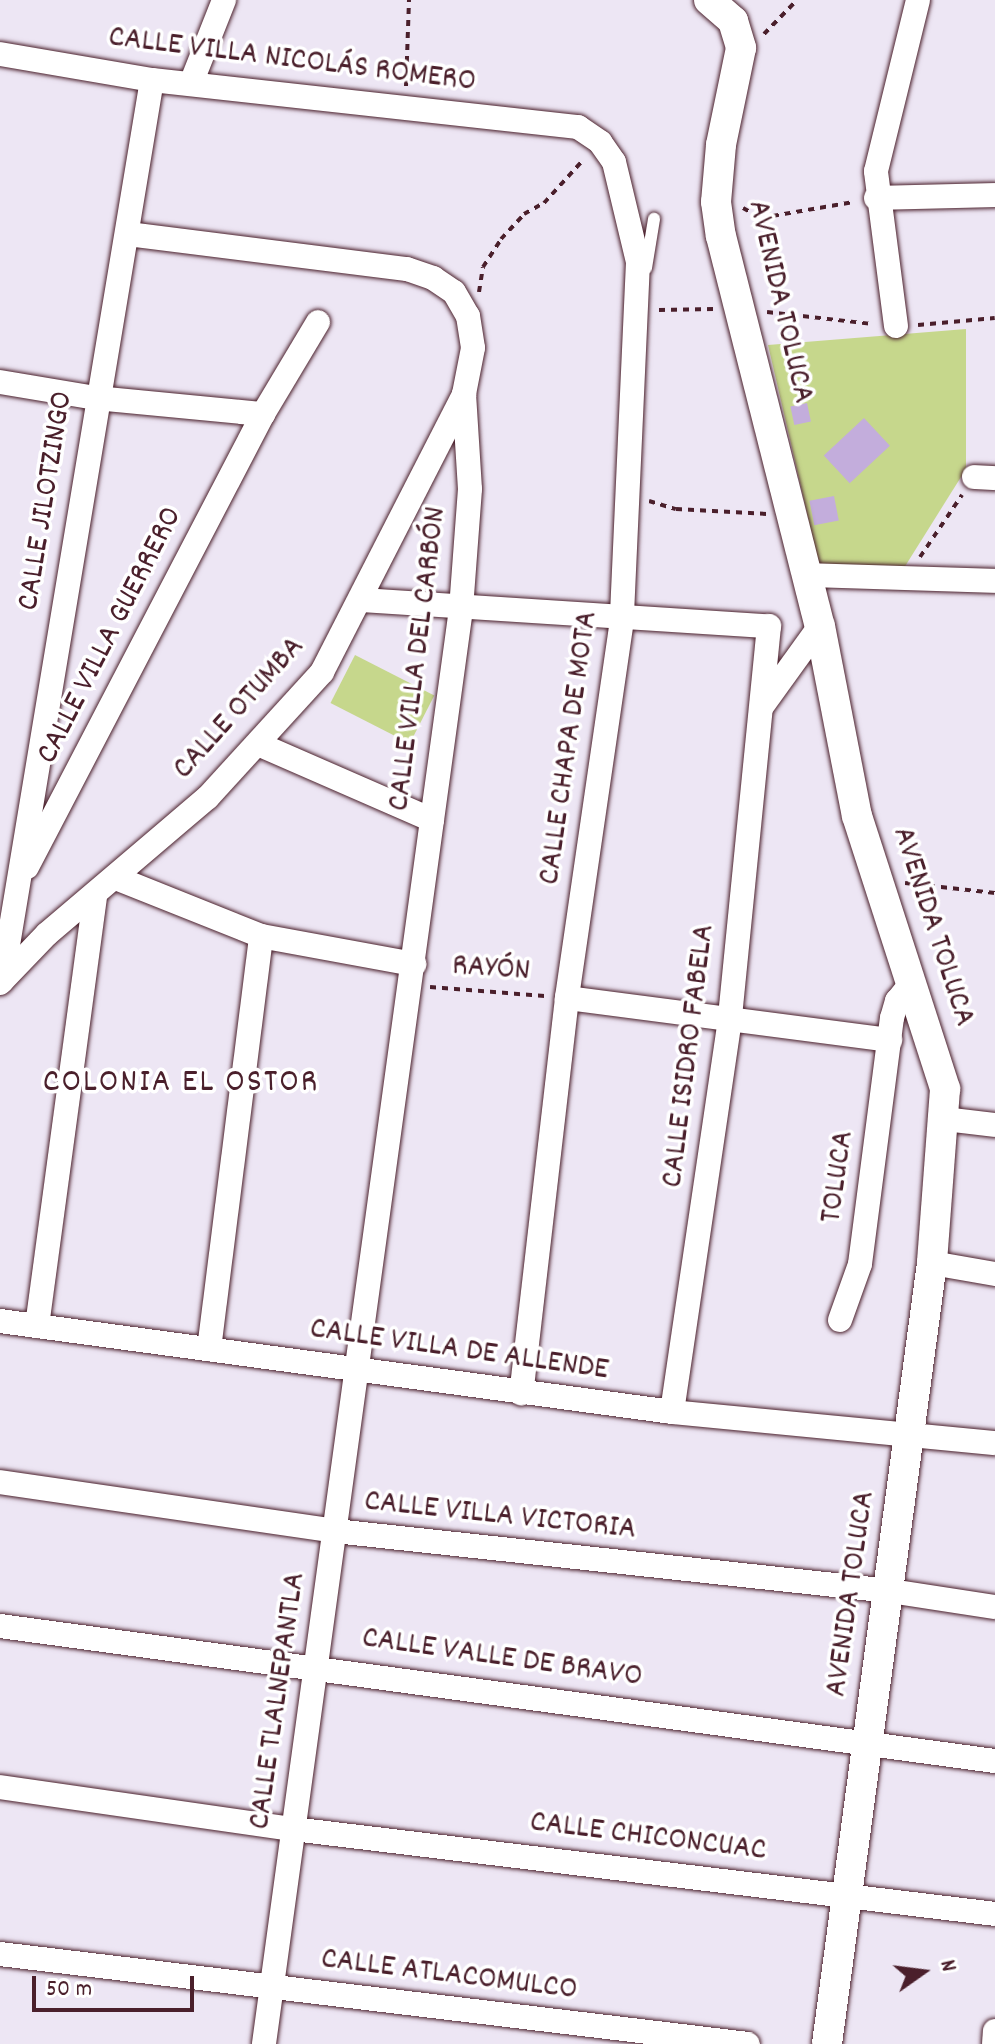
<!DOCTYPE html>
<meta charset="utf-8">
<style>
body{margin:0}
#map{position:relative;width:995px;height:2044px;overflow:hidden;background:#ede6f4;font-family:Dekko,sans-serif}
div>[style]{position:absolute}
.green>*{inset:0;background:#c6d78c;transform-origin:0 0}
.building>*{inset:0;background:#c3addc;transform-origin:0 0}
.path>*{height:4px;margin-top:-2px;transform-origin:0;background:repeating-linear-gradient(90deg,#4a1f2b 0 6px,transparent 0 12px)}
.roads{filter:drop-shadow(0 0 2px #4a1f2b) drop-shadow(0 0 2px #4a1f2b)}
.service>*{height:12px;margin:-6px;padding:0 6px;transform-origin:6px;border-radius:6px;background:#fff}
.minor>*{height:24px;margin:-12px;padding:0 12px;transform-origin:12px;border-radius:12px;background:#fff}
.tertiary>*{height:30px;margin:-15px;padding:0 15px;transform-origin:15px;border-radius:15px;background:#fff}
span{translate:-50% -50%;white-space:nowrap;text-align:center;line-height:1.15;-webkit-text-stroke:7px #fff;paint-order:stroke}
.street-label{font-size:32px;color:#4a1f2b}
.neighbourhood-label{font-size:34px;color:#4a1f2b;letter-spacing:2px}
.north{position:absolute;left:883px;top:1932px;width:80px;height:80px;-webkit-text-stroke:6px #fff;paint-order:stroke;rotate:76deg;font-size:22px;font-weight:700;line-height:32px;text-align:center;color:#4a1f2b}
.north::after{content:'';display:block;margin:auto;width:28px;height:36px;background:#4a1f2b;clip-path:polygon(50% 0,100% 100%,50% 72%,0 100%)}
.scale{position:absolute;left:32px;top:1976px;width:162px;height:36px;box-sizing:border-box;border:4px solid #4a1f2b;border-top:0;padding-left:10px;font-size:24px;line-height:28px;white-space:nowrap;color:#4a1f2b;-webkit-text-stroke:6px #fff;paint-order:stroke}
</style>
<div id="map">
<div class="green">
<div style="clip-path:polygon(966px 329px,966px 469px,904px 568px,821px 573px,768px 345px)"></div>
<div style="left:355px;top:655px;width:89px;height:54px;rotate:27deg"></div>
</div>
<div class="building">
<div style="left:807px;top:403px;width:19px;height:17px;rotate:78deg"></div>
<div style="left:864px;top:418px;width:38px;height:55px;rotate:47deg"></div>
<div style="left:834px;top:496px;width:25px;height:25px;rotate:79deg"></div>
</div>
<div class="path">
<div style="left:764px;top:34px;width:47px;rotate:-45.9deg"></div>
<div style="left:406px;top:86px;width:86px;rotate:-88deg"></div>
<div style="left:743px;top:208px;width:21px;rotate:29deg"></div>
<div style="left:761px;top:218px;width:94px;rotate:-9.8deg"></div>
<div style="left:479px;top:292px;width:25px;rotate:-81deg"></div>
<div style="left:483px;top:267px;width:33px;rotate:-57deg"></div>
<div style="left:501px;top:239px;width:34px;rotate:-47deg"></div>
<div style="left:524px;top:214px;width:23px;rotate:-29deg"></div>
<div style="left:544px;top:203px;width:59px;rotate:-47.7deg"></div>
<div style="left:659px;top:310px;width:55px;rotate:-1deg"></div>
<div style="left:767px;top:312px;width:107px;rotate:6.5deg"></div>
<div style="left:918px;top:325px;width:77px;rotate:-5.2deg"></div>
<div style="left:649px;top:501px;width:28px;rotate:17deg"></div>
<div style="left:676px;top:509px;width:91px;rotate:3.1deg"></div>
<div style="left:920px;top:557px;width:75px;rotate:-55.9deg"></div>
<div style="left:905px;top:883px;width:91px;rotate:6.3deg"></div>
<div style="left:430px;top:987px;width:115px;rotate:4.5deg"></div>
</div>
<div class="roads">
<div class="service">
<div style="left:646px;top:268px;width:50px;rotate:-80.7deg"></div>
</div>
<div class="minor">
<div style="left:0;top:54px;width:154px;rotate:9.7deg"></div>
<div style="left:152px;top:80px;width:429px;rotate:6.3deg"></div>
<div style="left:578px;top:127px;width:27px;rotate:34deg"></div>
<div style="left:600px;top:142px;width:24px;rotate:55deg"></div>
<div style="left:614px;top:162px;width:103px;rotate:76.5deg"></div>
<div style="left:638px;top:262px;width:358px;rotate:92.6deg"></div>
<div style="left:622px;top:620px;width:382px;rotate:98.3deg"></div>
<div style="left:567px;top:998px;width:398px;rotate:96.6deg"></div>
<div style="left:192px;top:81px;width:87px;rotate:-68.4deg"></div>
<div style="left:876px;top:198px;width:119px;rotate:-1.4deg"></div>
<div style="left:128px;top:234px;width:281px;rotate:7.2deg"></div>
<div style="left:407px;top:269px;width:28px;rotate:19deg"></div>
<div style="left:433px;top:278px;width:25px;rotate:34deg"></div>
<div style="left:454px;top:292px;width:28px;rotate:60deg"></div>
<div style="left:468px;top:316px;width:32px;rotate:81deg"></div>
<div style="left:473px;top:348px;width:47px;rotate:101.1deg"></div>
<div style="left:464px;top:394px;width:95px;rotate:86.4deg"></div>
<div style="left:470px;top:489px;width:120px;rotate:94.3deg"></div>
<div style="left:461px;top:609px;width:1448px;rotate:97.82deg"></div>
<div style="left:896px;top:326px;width:156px;rotate:-97.4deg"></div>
<div style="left:876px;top:171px;width:176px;rotate:-76.2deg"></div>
<div style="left:0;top:382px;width:97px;rotate:9.5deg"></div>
<div style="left:96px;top:398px;width:168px;rotate:5.5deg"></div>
<div style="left:974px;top:477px;width:21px;rotate:3deg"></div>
<div style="left:807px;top:575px;width:188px;rotate:1.8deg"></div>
<div style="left:362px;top:600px;width:408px;rotate:3.7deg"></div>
<div style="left:769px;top:626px;width:395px;rotate:95.7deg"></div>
<div style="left:730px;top:1019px;width:397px;rotate:98.4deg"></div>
<div style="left:763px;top:705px;width:97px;rotate:-54.2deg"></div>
<div style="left:258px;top:744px;width:190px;rotate:23.6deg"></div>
<div style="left:27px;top:867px;width:511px;rotate:-62.48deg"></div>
<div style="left:263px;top:414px;width:107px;rotate:-59.1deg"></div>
<div style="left:116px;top:878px;width:156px;rotate:21.8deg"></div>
<div style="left:261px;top:936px;width:156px;rotate:10.4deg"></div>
<div style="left:2px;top:981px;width:913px;rotate:-80.55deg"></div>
<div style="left:0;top:983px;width:68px;rotate:-46.2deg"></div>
<div style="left:47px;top:934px;width:211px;rotate:-40.4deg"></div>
<div style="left:208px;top:797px;width:169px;rotate:-47.6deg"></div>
<div style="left:322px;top:672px;width:312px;rotate:-62.9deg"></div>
<div style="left:567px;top:998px;width:326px;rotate:7.4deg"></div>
<div style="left:945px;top:1119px;width:50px;rotate:6.8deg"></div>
<div style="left:932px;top:1263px;width:64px;rotate:9.9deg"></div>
<div style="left:840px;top:1320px;width:59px;rotate:-70.3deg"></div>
<div style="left:860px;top:1264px;width:248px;rotate:-82.6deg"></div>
<div style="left:892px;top:1018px;width:18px;rotate:-74deg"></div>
<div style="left:897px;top:1001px;width:22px;rotate:-51deg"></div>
<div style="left:0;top:1321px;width:678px;rotate:7.71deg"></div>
<div style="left:672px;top:1412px;width:324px;rotate:5.5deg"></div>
<div style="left:37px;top:1326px;width:433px;rotate:-82.3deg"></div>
<div style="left:209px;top:1349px;width:416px;rotate:-82.8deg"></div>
<div style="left:0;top:1482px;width:339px;rotate:8.3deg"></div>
<div style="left:335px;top:1531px;width:558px;rotate:6.17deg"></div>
<div style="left:890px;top:1591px;width:106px;rotate:8.7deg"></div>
<div style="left:0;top:1626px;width:1004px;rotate:7.73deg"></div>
<div style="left:0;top:1787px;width:296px;rotate:8.2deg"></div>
<div style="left:293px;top:1829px;width:707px;rotate:6.9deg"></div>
<div style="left:0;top:1954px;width:753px;rotate:6.86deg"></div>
<div style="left:994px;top:2044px;width:13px;rotate:-86deg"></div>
</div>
<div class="tertiary">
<div style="left:709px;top:0;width:32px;rotate:41deg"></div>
<div style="left:733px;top:21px;width:28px;rotate:73deg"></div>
<div style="left:741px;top:48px;width:99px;rotate:101.7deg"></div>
<div style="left:721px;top:145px;width:57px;rotate:95deg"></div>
<div style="left:716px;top:202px;width:34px;rotate:82deg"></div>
<div style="left:721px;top:236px;width:402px;rotate:75.8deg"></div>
<div style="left:820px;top:626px;width:194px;rotate:79deg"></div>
<div style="left:857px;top:816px;width:287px;rotate:72.1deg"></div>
<div style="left:945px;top:1089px;width:174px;rotate:94.3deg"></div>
<div style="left:932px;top:1263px;width:788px;rotate:97.66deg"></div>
</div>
</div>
<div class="street-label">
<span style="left:292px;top:61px;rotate:7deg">CALLE VILLA NICOLÁS ROMERO</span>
<span style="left:779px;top:302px;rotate:77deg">AVENIDA TOLUCA</span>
<span style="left:47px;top:501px;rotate:-81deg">CALLE JILOTZINGO</span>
<span style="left:111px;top:636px;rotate:-63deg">CALLE VILLA GUERRERO</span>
<span style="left:419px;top:659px;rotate:-83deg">CALLE VILLA DEL CARBÓN</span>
<span style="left:240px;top:709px;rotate:-48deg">CALLE OTUMBA</span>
<span style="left:570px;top:748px;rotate:-82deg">CALLE CHAPA DE MOTA</span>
<span style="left:932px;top:927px;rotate:72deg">AVENIDA TOLUCA</span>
<span style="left:491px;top:970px;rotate:4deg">RAYÓN</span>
<span style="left:690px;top:1056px;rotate:-83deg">CALLE ISIDRO FABELA</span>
<span style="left:839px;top:1177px;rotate:-82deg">TOLUCA</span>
<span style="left:459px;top:1351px;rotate:8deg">CALLE VILLA DE ALLENDE</span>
<span style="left:500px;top:1517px;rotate:6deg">CALLE VILLA VICTORIA</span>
<span style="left:852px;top:1594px;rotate:-82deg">AVENIDA TOLUCA</span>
<span style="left:502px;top:1659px;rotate:8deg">CALLE VALLE DE BRAVO</span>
<span style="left:279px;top:1701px;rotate:-82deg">CALLE TLALNEPANTLA</span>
<span style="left:648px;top:1838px;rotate:7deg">CALLE CHICONCUAC</span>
<span style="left:449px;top:1976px;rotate:7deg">CALLE ATLACOMULCO</span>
</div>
<div class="neighbourhood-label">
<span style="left:181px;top:1084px">COLONIA EL OSTOR</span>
</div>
<div class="north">N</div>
<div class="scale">50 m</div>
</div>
